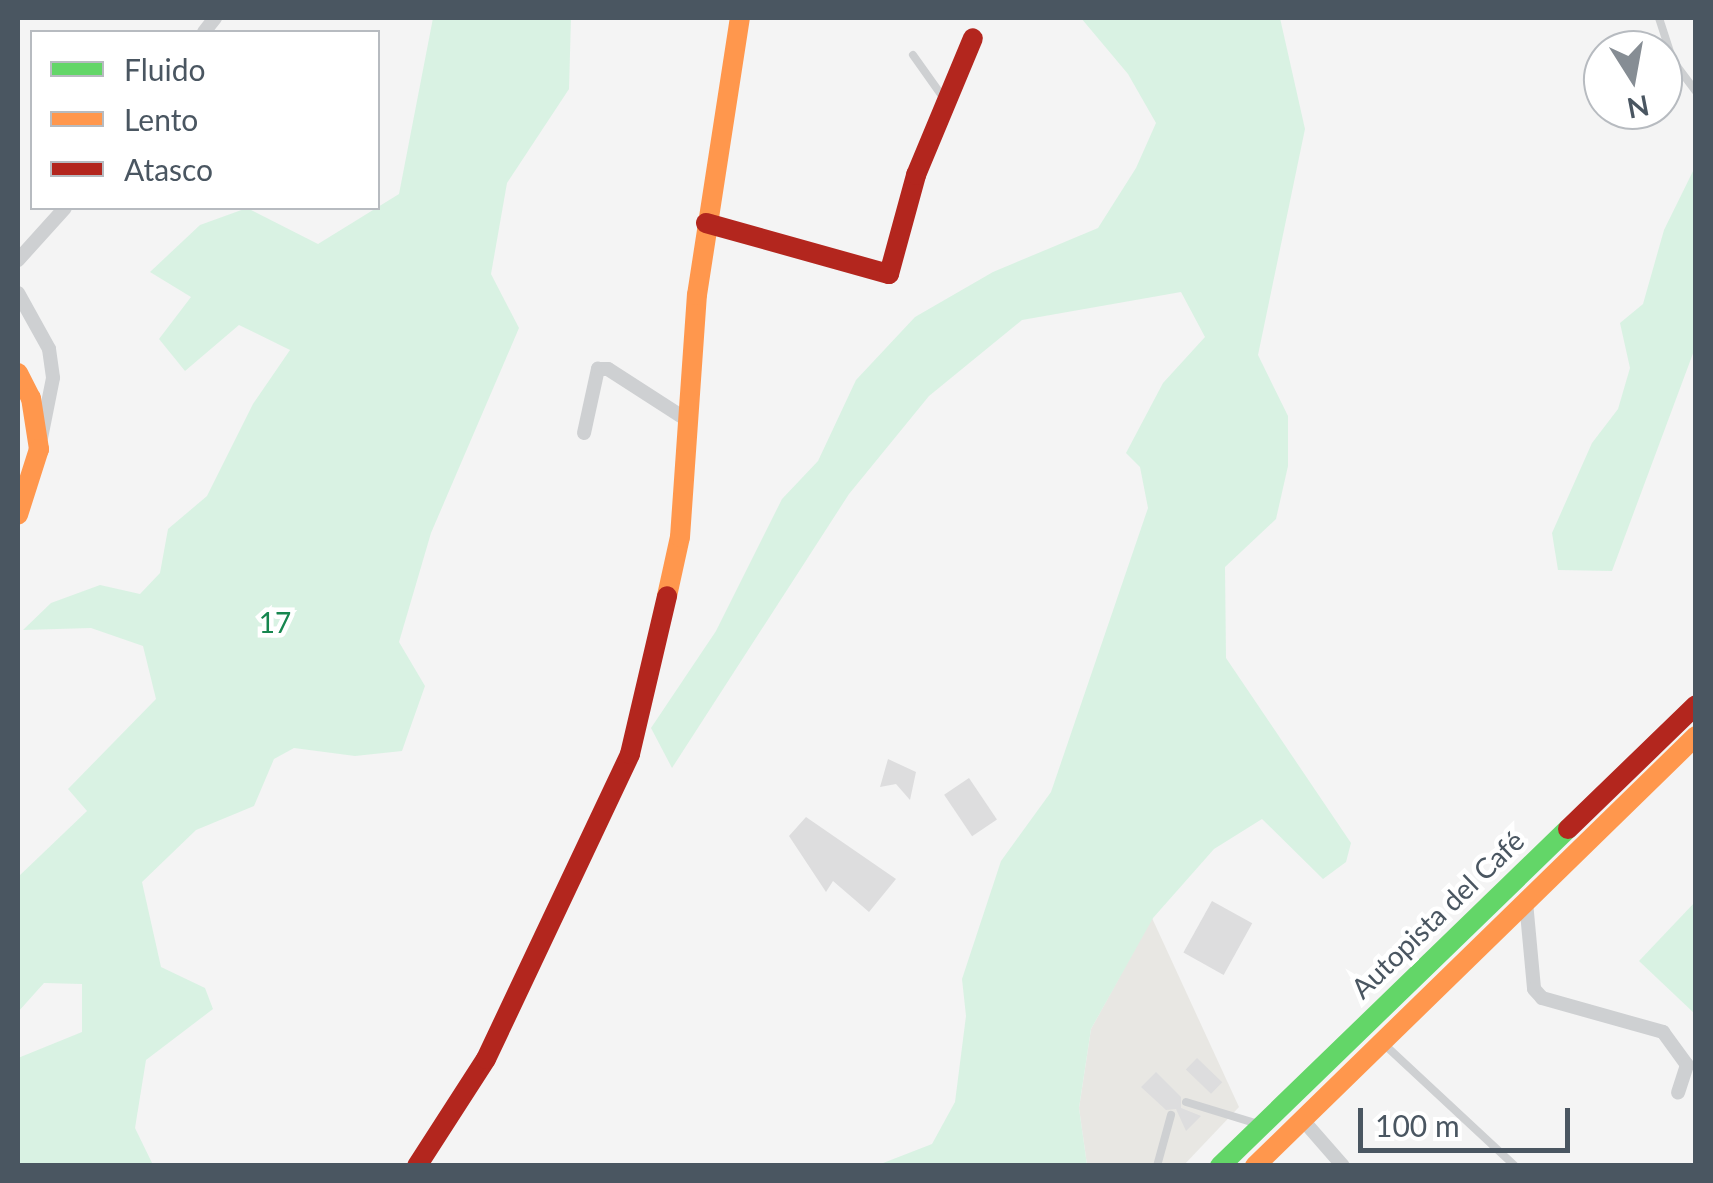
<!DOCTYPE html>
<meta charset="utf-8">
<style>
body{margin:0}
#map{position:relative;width:1713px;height:1183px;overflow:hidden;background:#f4f4f4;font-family:Lato,sans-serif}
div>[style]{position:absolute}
.commercial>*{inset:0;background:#e8e7e3}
.green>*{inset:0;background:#d9f2e3}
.building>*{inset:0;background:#ddddde;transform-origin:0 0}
.lane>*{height:8px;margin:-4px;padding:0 4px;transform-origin:4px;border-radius:4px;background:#ced0d2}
.street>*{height:14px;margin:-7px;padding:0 7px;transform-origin:7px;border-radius:7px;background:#ced0d2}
.fast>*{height:20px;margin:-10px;padding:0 10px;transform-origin:10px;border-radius:10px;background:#63d668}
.slow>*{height:20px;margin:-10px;padding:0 10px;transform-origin:10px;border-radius:10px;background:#ff974d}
.jam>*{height:20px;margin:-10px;padding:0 10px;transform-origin:10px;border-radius:10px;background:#b3261e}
span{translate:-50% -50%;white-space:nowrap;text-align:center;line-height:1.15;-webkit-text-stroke:9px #fff;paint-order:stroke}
.park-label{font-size:28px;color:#17864f}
.street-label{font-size:28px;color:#4a5661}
.frame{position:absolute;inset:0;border:20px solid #4a5661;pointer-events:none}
.legend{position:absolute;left:30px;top:30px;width:350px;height:180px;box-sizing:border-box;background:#fff;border:2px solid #b7bbc0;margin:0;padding:12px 18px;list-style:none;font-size:30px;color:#4a5661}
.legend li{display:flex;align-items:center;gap:20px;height:50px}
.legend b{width:50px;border:2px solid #b7bbc0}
.north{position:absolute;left:1583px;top:30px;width:100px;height:100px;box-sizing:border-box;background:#fff;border:2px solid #b7bbc0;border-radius:50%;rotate:169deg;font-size:28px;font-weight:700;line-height:40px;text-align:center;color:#4a5661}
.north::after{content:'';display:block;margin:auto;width:35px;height:45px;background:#868d94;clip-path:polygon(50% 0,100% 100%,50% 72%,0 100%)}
.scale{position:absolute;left:1358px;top:1108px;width:212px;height:45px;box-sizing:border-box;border:5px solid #4a5661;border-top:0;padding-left:12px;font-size:30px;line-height:35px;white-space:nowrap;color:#4a5661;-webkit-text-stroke:8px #fff;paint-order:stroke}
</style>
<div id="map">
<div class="commercial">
<div style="clip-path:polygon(1152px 918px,1239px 1107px,1183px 1166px,1087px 1165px,1079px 1108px,1091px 1029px)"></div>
</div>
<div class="green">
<div style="clip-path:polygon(433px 18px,571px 18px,569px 89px,507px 183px,491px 274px,519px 328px,431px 533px,399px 642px,425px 686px,402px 751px,355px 756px,294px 748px,274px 759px,254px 806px,196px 830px,142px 882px,161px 967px,205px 988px,213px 1009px,146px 1060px,135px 1128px,153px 1165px,18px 1165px,18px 1058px,82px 1032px,82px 984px,44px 983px,18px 1012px,18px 877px,87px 811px,68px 789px,156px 699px,143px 646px,91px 628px,23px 630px,51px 603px,100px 585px,140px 594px,160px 573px,168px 529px,207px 496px,253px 404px,290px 350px,239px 325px,185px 371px,159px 339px,191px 297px,150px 272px,200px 225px,247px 208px,318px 244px,399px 194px)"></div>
<div style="clip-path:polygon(1081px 18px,1280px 18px,1305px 129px,1258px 355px,1288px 416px,1288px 466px,1276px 519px,1225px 567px,1226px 658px,1351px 843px,1346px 862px,1323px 879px,1262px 819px,1214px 849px,1153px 918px,1091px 1029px,1079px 1108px,1087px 1165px,878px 1165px,932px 1144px,955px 1102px,966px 1016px,962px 979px,1001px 861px,1051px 792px,1148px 508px,1140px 467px,1126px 453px,1163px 383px,1205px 337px,1181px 292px,1022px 320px,929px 396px,849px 494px,672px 768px,651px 728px,716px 631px,782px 499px,818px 461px,856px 380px,915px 317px,993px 272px,1098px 228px,1136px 168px,1156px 123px,1128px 74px)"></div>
<div style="clip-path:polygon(1695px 167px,1695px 348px,1612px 571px,1558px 570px,1552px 533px,1592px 443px,1618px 409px,1630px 368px,1620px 323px,1643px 304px,1664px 230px)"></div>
<div style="clip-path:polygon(1695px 902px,1695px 1014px,1639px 961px)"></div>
</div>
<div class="building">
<div style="clip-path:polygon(888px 759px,916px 772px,910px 800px,896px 784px,880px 787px)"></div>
<div style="left:969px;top:778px;width:50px;height:30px;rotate:56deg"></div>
<div style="clip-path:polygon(806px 817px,896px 879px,869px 912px,833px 881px,826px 892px,789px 836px)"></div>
<div style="left:1212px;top:901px;width:46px;height:59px;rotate:29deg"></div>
<div style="left:1197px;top:1058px;width:35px;height:16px;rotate:44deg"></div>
<div style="clip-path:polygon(1156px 1072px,1181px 1097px,1181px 1108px,1201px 1116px,1186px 1131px,1176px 1109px,1166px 1110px,1141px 1087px)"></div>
</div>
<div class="lane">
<div style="left:1659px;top:18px;width:45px;rotate:72deg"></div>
<div style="left:1673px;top:61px;width:38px;rotate:53deg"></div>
<div style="left:913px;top:55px;width:55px;rotate:54.6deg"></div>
<div style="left:1386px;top:1046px;width:176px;rotate:42.9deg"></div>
<div style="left:1186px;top:1102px;width:75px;rotate:17deg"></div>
<div style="left:1157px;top:1166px;width:53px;rotate:-74.6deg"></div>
</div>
<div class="street">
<div style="left:204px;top:32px;width:18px;rotate:-52deg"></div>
<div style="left:18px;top:260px;width:70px;rotate:-47.9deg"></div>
<div style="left:18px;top:293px;width:64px;rotate:61deg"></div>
<div style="left:49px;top:349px;width:29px;rotate:82deg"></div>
<div style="left:53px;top:378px;width:61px;rotate:101.3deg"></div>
<div style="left:584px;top:433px;width:66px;rotate:-77.7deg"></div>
<div style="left:598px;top:369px;width:10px"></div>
<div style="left:608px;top:369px;width:90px;rotate:32.8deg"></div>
<div style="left:1526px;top:902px;width:87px;rotate:84.7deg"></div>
<div style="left:1534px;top:989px;width:12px;rotate:48deg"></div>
<div style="left:1542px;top:998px;width:126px;rotate:15.7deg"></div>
<div style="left:1663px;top:1032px;width:41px;rotate:54deg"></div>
<div style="left:1687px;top:1065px;width:29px;rotate:108deg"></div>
<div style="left:1302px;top:1119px;width:62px;rotate:48.9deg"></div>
</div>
<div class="fast">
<div style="left:1220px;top:1166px;width:484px;rotate:-44.1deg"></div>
</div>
<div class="slow">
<div style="left:18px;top:373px;width:28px;rotate:63deg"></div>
<div style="left:31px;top:398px;width:52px;rotate:81.1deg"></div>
<div style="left:39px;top:449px;width:69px;rotate:107.7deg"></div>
<div style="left:667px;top:596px;width:60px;rotate:-77.6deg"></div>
<div style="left:680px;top:537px;width:243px;rotate:-86deg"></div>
<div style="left:697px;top:295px;width:280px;rotate:-81.2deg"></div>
<div style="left:1255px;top:1166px;width:616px;rotate:-44.28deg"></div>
</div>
<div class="jam">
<div style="left:706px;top:223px;width:190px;rotate:15.6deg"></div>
<div style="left:889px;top:274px;width:103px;rotate:-74.7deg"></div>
<div style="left:916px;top:175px;width:148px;rotate:-67.4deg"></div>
<div style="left:1568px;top:829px;width:178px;rotate:-44.1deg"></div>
<div style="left:417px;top:1166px;width:127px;rotate:-57.2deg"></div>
<div style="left:486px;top:1059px;width:337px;rotate:-64.7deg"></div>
<div style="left:630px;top:754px;width:162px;rotate:-76.8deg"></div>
</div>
<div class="park-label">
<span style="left:275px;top:622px">17</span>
</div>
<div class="street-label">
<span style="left:1437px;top:914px;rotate:-44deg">Autopista del Café</span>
</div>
<div class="frame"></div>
<ul class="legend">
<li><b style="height:12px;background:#63d668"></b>Fluido</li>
<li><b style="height:12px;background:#ff974d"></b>Lento</li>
<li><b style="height:12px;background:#b3261e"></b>Atasco</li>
</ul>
<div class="north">N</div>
<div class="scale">100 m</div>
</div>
